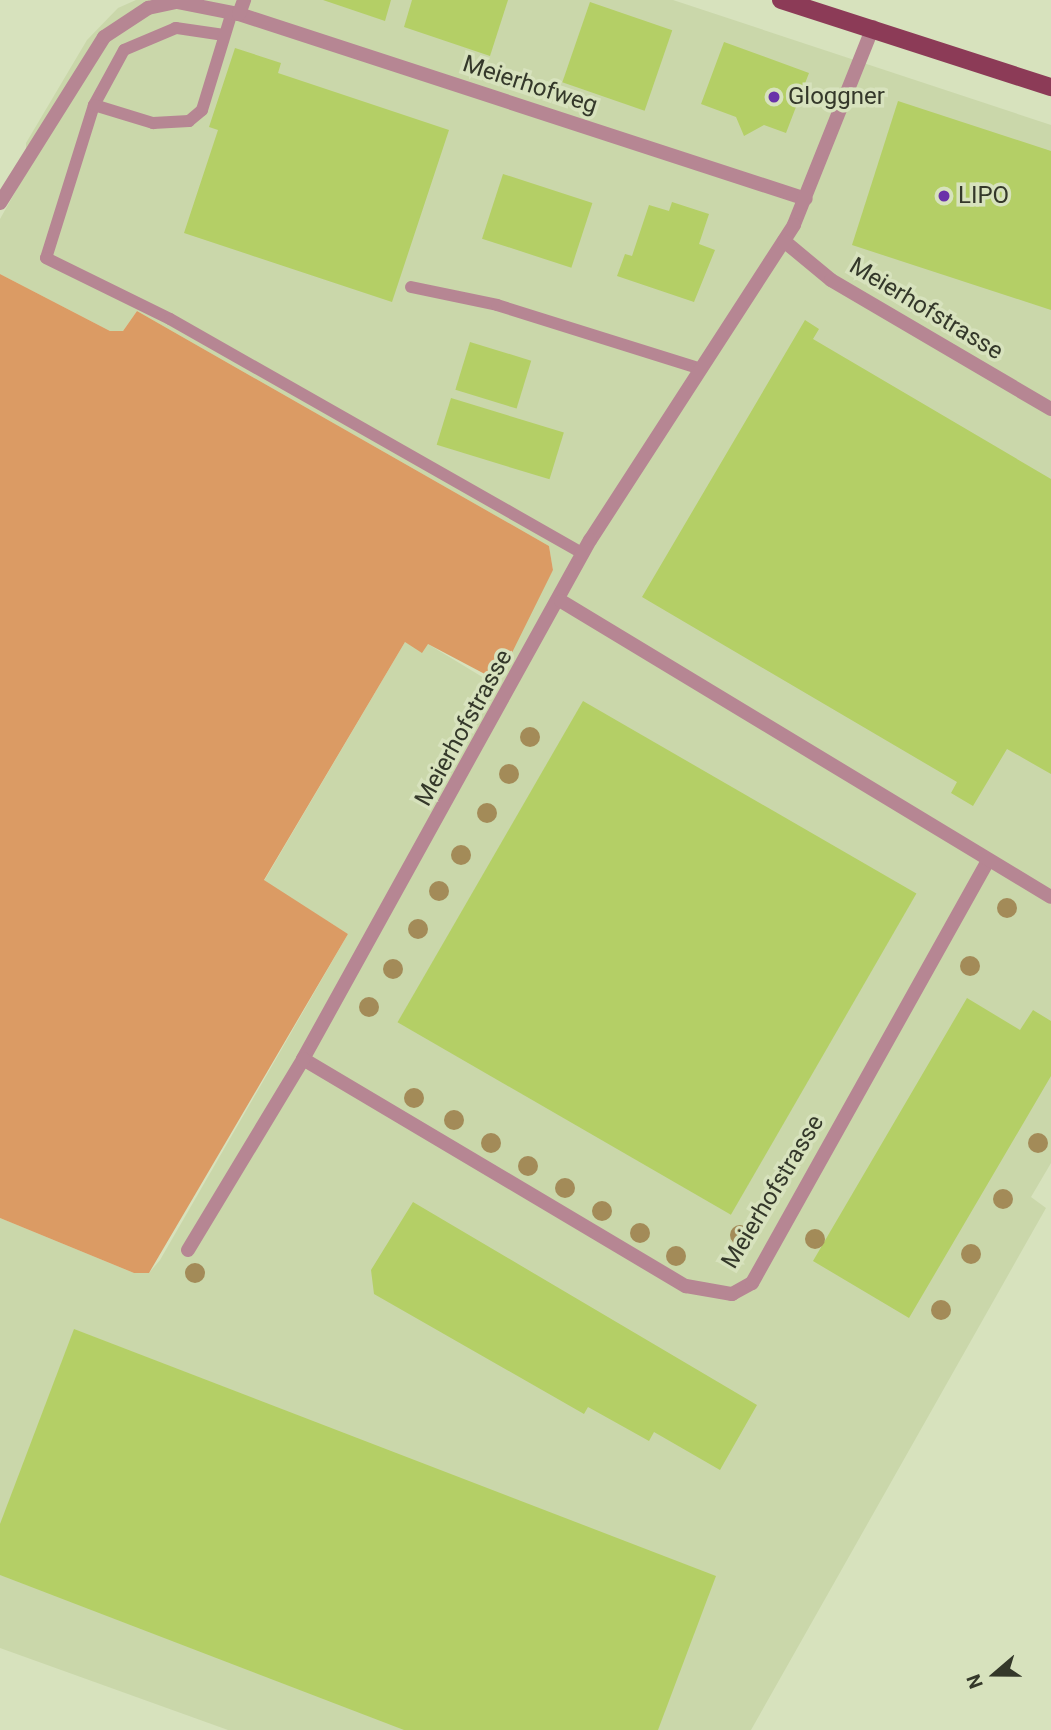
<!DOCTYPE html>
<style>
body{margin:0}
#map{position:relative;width:1051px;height:1730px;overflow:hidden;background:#d7e2bd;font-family:Roboto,sans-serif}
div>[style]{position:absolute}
.built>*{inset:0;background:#cad7aa}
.green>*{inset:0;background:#db9b64}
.building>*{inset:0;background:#b4cf66;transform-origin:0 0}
.service>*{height:12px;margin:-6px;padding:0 6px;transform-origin:6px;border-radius:6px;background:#b68693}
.minor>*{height:14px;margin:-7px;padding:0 7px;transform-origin:7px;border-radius:7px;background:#b68693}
.primary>*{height:18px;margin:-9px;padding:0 9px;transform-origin:9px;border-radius:9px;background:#8c3b57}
.trees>*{width:20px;height:20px;margin:-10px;border-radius:50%;background:#a38b58}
.dots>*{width:19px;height:19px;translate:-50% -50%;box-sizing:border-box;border:4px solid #d7e2bd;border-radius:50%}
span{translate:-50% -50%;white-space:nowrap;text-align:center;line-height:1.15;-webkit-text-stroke:7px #d7e2bd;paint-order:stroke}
.street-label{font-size:24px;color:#34382a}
.poi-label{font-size:24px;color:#34382a}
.left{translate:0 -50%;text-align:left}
.north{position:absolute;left:960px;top:1639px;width:70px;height:70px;-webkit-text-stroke:5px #d7e2bd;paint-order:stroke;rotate:250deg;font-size:19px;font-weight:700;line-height:28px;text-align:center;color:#34382a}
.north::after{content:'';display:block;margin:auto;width:24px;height:32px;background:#34382a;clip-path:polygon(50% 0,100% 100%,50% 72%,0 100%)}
</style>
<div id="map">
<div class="built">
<div style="clip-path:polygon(136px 0,673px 0,1051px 125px,1051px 1163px,1031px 1197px,1046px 1208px,751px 1730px,228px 1730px,0 1648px,0 1218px,134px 1273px,149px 1273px,160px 1260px,348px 934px,264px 881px,405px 642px,428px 644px,484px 678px,553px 570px,549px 546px,137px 311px,123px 331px,110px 331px,0 274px,0 219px,26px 173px,26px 143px,87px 40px,118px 8px)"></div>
</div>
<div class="green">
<div style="clip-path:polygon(0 274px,110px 331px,123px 331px,137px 311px,549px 546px,553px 570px,498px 681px,428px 644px,422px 653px,405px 642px,264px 880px,348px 934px,149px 1273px,134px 1273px,0 1218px)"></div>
</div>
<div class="building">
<div style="clip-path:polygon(323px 0,391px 0,385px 21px)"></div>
<div style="clip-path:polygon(412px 0,508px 0,490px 56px,404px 27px)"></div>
<div style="left:590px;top:2px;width:87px;height:85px;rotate:19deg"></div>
<div style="clip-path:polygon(724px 42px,809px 73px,786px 133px,764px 125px,744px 136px,736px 117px,701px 104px)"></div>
<div style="clip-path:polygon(235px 48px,281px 63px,278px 73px,449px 130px,392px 302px,184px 233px,218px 130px,209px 127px)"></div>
<div style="clip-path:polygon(898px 101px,1051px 151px,1051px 310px,852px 245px)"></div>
<div style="left:503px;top:174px;width:94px;height:68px;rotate:18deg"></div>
<div style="clip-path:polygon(672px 202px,709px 214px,699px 244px,715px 250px,694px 302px,617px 276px,625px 254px,632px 256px,649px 205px,669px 211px)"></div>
<div style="clip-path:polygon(805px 320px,819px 329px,813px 339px,1051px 479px,1051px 774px,1007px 749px,973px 806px,951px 793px,957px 782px,642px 597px)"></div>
<div style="left:470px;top:342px;width:64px;height:50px;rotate:17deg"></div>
<div style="left:451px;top:398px;width:118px;height:49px;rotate:17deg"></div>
<div style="left:583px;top:701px;width:385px;height:371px;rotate:30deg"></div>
<div style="clip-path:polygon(967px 998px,1020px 1030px,1033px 1010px,1051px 1021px,1051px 1076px,909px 1318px,813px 1261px)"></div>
<div style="clip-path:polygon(413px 1202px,757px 1405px,720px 1470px,654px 1432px,649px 1441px,588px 1407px,584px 1414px,374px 1294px,371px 1270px)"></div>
<div style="clip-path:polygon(74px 1329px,716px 1576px,658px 1730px,404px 1730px,0 1575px,0 1524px)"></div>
</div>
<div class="service">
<div style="left:224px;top:35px;width:49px;rotate:-171.7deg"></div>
<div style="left:176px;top:28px;width:56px;rotate:157.1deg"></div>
<div style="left:124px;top:50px;width:63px;rotate:118.6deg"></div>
<div style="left:94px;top:105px;width:160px;rotate:107.4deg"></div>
<div style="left:46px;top:258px;width:138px;rotate:26.2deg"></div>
<div style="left:170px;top:319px;width:475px;rotate:29.6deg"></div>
<div style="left:94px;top:105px;width:62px;rotate:17deg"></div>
<div style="left:153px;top:123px;width:36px;rotate:-3deg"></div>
<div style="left:189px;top:121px;width:17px;rotate:-40deg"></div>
<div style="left:202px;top:110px;width:102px;rotate:-73deg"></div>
<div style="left:411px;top:287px;width:88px;rotate:11.8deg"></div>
<div style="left:497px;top:305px;width:214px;rotate:17.4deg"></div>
</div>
<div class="minor">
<div style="left:239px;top:14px;width:596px;rotate:18.07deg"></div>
<div style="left:873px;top:27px;width:213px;rotate:111.8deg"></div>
<div style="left:794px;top:225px;width:375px;rotate:122.9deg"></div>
<div style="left:590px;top:540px;width:593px;rotate:118.94deg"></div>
<div style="left:303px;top:1059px;width:445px;rotate:30.7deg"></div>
<div style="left:686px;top:1286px;width:47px;rotate:9.9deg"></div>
<div style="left:732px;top:1294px;width:23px;rotate:-29deg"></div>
<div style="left:752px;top:1283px;width:482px;rotate:-60.8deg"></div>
<div style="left:0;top:203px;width:196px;rotate:-57.9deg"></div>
<div style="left:104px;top:37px;width:53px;rotate:-33.4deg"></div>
<div style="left:148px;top:8px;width:30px;rotate:-12deg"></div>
<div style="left:177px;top:2px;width:63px;rotate:11deg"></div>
<div style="left:239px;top:14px;width:15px;rotate:-70deg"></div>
<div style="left:784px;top:241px;width:61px;rotate:39.7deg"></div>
<div style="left:831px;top:280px;width:255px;rotate:30.4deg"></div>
<div style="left:561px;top:601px;width:572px;rotate:31.14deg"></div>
<div style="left:188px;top:1250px;width:223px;rotate:-58.9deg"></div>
</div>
<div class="primary">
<div style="left:781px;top:0;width:284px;rotate:17.9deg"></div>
</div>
<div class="trees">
<div style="left:530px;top:737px"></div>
<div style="left:509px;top:774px"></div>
<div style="left:487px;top:813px"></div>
<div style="left:461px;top:855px"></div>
<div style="left:439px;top:891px"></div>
<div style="left:1007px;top:908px"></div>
<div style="left:418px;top:929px"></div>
<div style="left:970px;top:966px"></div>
<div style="left:393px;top:969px"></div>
<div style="left:369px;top:1007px"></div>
<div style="left:414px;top:1098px"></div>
<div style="left:454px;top:1120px"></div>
<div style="left:491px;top:1143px"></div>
<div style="left:1038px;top:1143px"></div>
<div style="left:528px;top:1166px"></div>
<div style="left:565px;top:1188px"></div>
<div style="left:1003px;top:1199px"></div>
<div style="left:602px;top:1211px"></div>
<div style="left:640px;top:1233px"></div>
<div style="left:740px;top:1235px"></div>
<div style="left:815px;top:1239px"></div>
<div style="left:971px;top:1254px"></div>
<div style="left:676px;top:1256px"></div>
<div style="left:195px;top:1273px"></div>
<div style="left:941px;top:1310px"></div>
</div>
<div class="dots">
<div style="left:774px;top:97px;background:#6a32a9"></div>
<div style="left:944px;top:196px;background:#6a32a9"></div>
</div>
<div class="street-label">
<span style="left:530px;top:85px;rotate:18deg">Meierhofweg</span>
<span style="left:926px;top:309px;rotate:31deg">Meierhofstrasse</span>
<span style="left:464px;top:728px;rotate:-61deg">Meierhofstrasse</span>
<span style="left:773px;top:1192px;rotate:-59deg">Meierhofstrasse</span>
</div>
<div class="poi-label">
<span class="left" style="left:788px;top:97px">Gloggner</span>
<span class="left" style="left:958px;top:196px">LIPO</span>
</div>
<div class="north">N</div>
</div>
